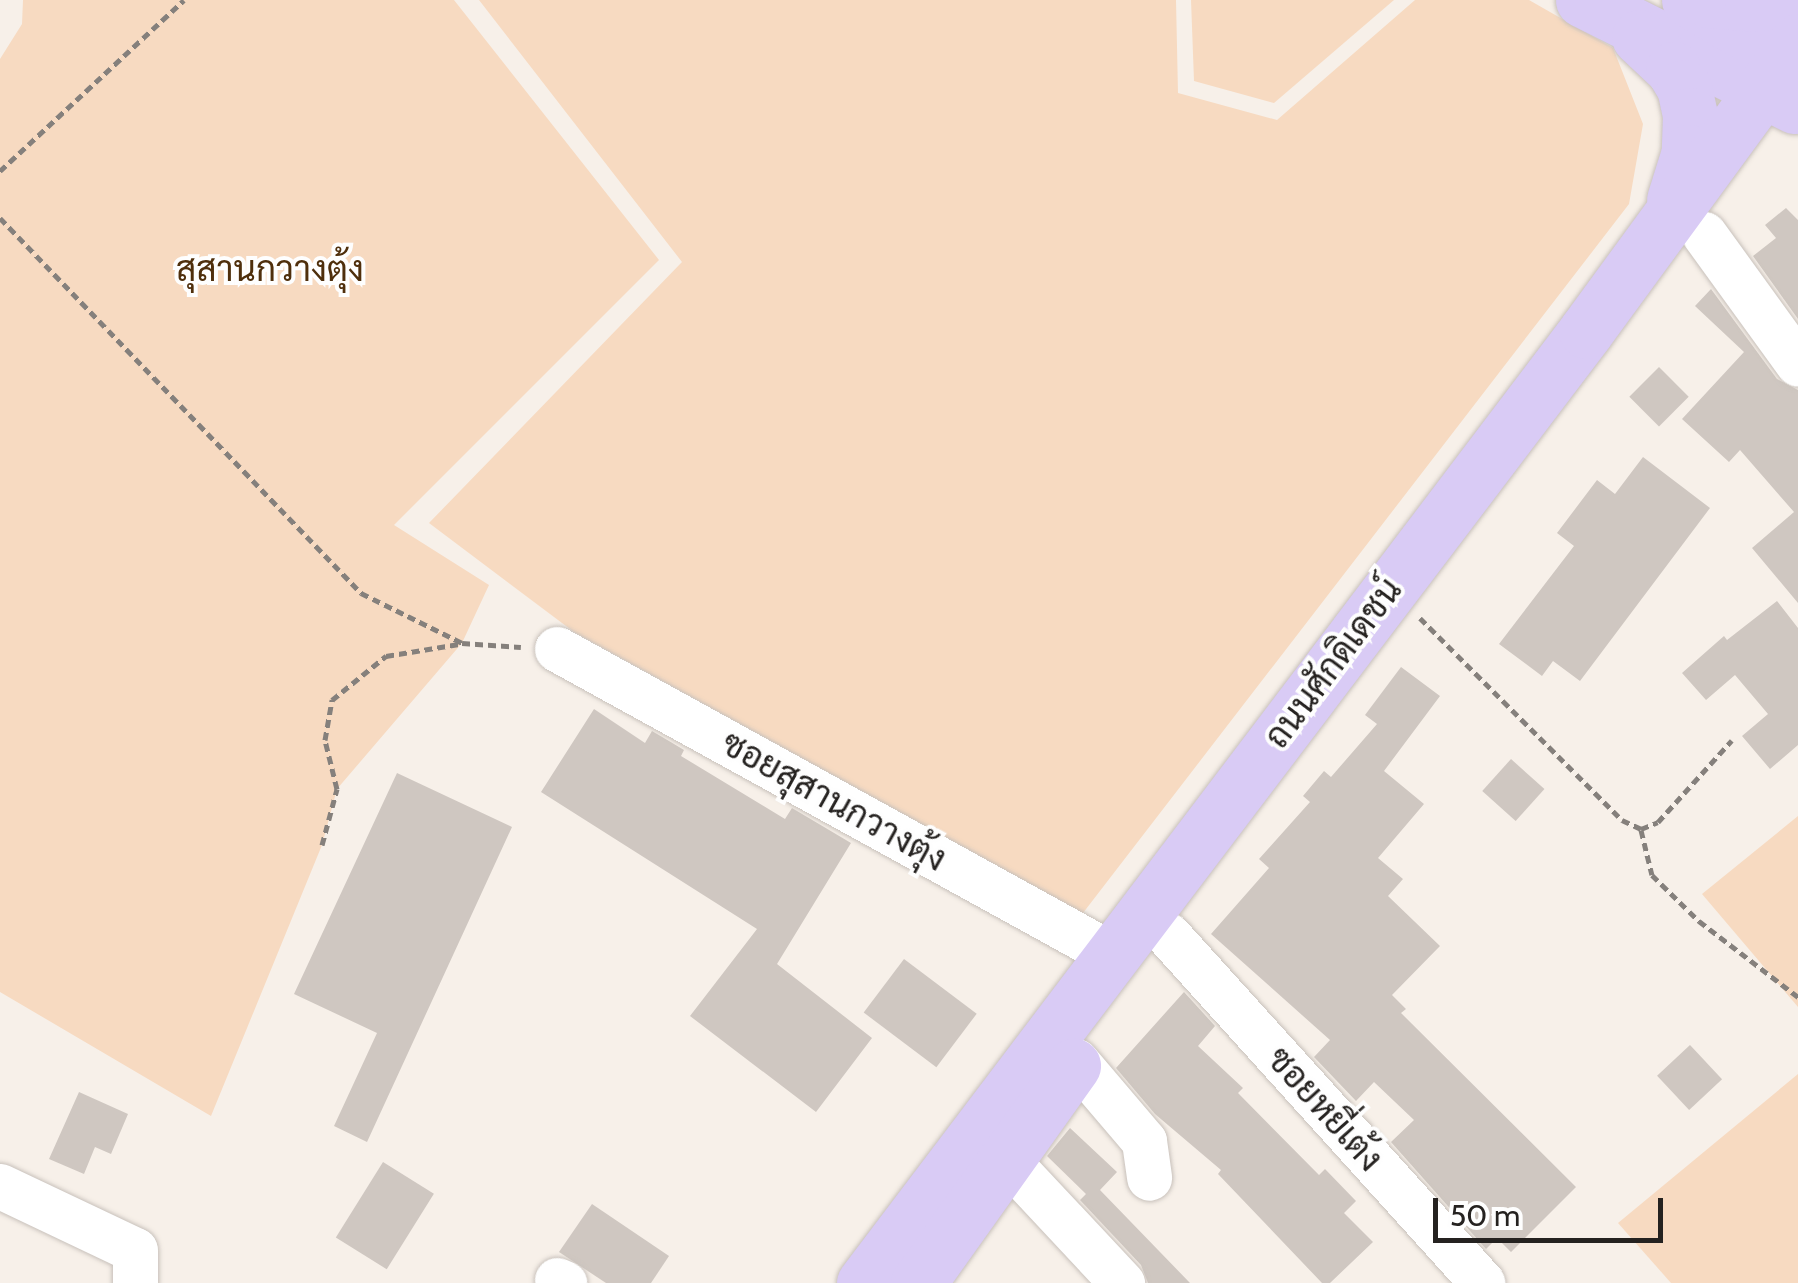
<!DOCTYPE html>
<meta charset="utf-8">
<style>
body{margin:0}
#map{position:relative;width:1798px;height:1283px;overflow:hidden;background:#f7f0e9;font-family:Cabin,Sarabun,sans-serif}
div>[style]{position:absolute}
.green>*{inset:0;background:#f7dac1}
.building>*{inset:0;background:#cfc7c1;transform-origin:0 0}
.path>*{height:5px;margin-top:-2.5px;transform-origin:0;background:repeating-linear-gradient(90deg,#85807c 0 8px,transparent 0 13px)}
.roads{filter:drop-shadow(0 0 2px #c8c1bb) drop-shadow(0 0 2px #c8c1bb)}
.minor>*{height:45px;margin:-22.5px;padding:0 22.5px;transform-origin:22.5px;border-radius:22.5px;background:#fff}
.major>*{height:55px;margin:-27.5px;padding:0 27.5px;transform-origin:27.5px;border-radius:27.5px;background:#d9cbf5}
span{translate:-50% -50%;white-space:nowrap;text-align:center;line-height:1.15;-webkit-text-stroke:8px #fefefe;paint-order:stroke}
.park-label{font-size:35px;color:#4f2f0c}
.street-label{font-size:35px;color:#252220}
.scale{position:absolute;left:1433px;top:1198px;width:230px;height:45px;box-sizing:border-box;border:5px solid #252220;border-top:0;padding-left:12px;font-size:30px;line-height:35px;white-space:nowrap;color:#252220;-webkit-text-stroke:8px #fefefe;paint-order:stroke}
</style>
<div id="map">
<div class="green">
<div style="clip-path:polygon(23px 0,454px 0,659px 260px,394px 525px,489px 585px,462px 643px,337px 789px,322px 845px,211px 1116px,0 992px,0 59px,22px 24px)"></div>
<div style="clip-path:polygon(479px 0,1176px 0,1178px 93px,1277px 120px,1415px 0,1529px 0,1613px 48px,1643px 124px,1629px 204px,1083px 913px,574px 632px,429px 523px,682px 262px)"></div>
<div style="clip-path:polygon(1191px 0,1394px 0,1274px 103px,1194px 81px)"></div>
<div style="clip-path:polygon(1798px 816px,1798px 1007px,1702px 894px)"></div>
<div style="clip-path:polygon(1798px 1074px,1798px 1283px,1671px 1283px,1618px 1223px)"></div>
</div>
<div class="building">
<div style="clip-path:polygon(1786px 208px,1798px 220px,1798px 319px,1753px 256px,1776px 238px,1765px 225px)"></div>
<div style="clip-path:polygon(1711px 289px,1777px 379px,1798px 390px,1798px 603px,1752px 548px,1794px 512px,1740px 450px,1729px 462px,1682px 419px,1744px 352px,1695px 306px)"></div>
<div style="left:1659px;top:367px;width:42px;height:42px;rotate:45deg"></div>
<div style="clip-path:polygon(1643px 457px,1710px 508px,1580px 681px,1553px 661px,1542px 676px,1499px 644px,1574px 546px,1557px 533px,1597px 480px,1615px 494px)"></div>
<div style="clip-path:polygon(1777px 601px,1798px 628px,1798px 745px,1770px 769px,1742px 736px,1768px 714px,1735px 675px,1706px 700px,1682px 673px,1724px 636px,1727px 640px)"></div>
<div style="clip-path:polygon(1401px 667px,1440px 696px,1384px 771px,1424px 804px,1378px 858px,1403px 879px,1388px 896px,1440px 946px,1392px 995px,1406px 1009px,1401px 1013px,1576px 1187px,1511px 1252px,1497px 1238px,1486px 1249px,1391px 1142px,1414px 1120px,1374px 1082px,1356px 1101px,1314px 1057px,1330px 1040px,1211px 934px,1269px 868px,1259px 859px,1310px 802px,1303px 796px,1324px 771px,1331px 777px,1377px 724px,1365px 715px)"></div>
<div style="clip-path:polygon(594px 709px,645px 743px,652px 731px,669px 741px,684px 750px,681px 756px,785px 819px,792px 808px,851px 843px,777px 964px,872px 1038px,816px 1112px,690px 1016px,757px 929px,541px 792px)"></div>
<div style="left:1511px;top:759px;width:45px;height:43px;rotate:42deg"></div>
<div style="clip-path:polygon(397px 773px,512px 827px,367px 1142px,334px 1126px,377px 1033px,294px 994px)"></div>
<div style="left:904px;top:959px;width:91px;height:67px;rotate:37deg"></div>
<div style="clip-path:polygon(1184px 992px,1215px 1026px,1198px 1046px,1243px 1088px,1238px 1093px,1319px 1175px,1325px 1169px,1356px 1201px,1344px 1213px,1373px 1242px,1330px 1283px,1322px 1283px,1218px 1174px,1221px 1170px,1155px 1114px,1116px 1068px)"></div>
<div style="left:1690px;top:1045px;width:47px;height:45px;rotate:47deg"></div>
<div style="clip-path:polygon(79px 1092px,128px 1114px,111px 1154px,95px 1147px,84px 1174px,49px 1159px)"></div>
<div style="clip-path:polygon(1070px 1128px,1117px 1172px,1100px 1190px,1190px 1283px,1148px 1283px,1141px 1265px,1080px 1200px,1086px 1194px,1047px 1156px)"></div>
<div style="left:383px;top:1162px;width:60px;height:89px;rotate:32deg"></div>
<div style="clip-path:polygon(592px 1204px,669px 1256px,651px 1283px,606px 1283px,559px 1252px)"></div>
</div>
<div class="path">
<div style="left:0;top:171px;width:251px;rotate:-42.9deg"></div>
<div style="left:0;top:218px;width:521px;rotate:46.09deg"></div>
<div style="left:361px;top:593px;width:113px;rotate:26.3deg"></div>
<div style="left:462px;top:643px;width:59px;rotate:3.9deg"></div>
<div style="left:1420px;top:618px;width:286px;rotate:45deg"></div>
<div style="left:1622px;top:820px;width:21px;rotate:25deg"></div>
<div style="left:1641px;top:829px;width:18px;rotate:-22deg"></div>
<div style="left:1658px;top:822px;width:110px;rotate:-47.9deg"></div>
<div style="left:1641px;top:830px;width:46px;rotate:76.3deg"></div>
<div style="left:1652px;top:875px;width:66px;rotate:44.4deg"></div>
<div style="left:1699px;top:921px;width:125px;rotate:37.5deg"></div>
<div style="left:322px;top:845px;width:58px;rotate:-75deg"></div>
<div style="left:337px;top:789px;width:50px;rotate:-103.8deg"></div>
<div style="left:325px;top:740px;width:41px;rotate:-80.1deg"></div>
<div style="left:332px;top:700px;width:70px;rotate:-39.2deg"></div>
<div style="left:386px;top:656px;width:74px;rotate:-9.3deg"></div>
</div>
<div class="roads">
<div class="minor">
<div style="left:1704px;top:234px;width:160px;rotate:54.1deg"></div>
<div style="left:557px;top:649px;width:632px;rotate:28.83deg"></div>
<div style="left:1168px;top:935px;width:469px;rotate:47.9deg"></div>
<div style="left:1076px;top:1061px;width:105px;rotate:49.6deg"></div>
<div style="left:1144px;top:1141px;width:37px;rotate:82deg"></div>
<div style="left:1006px;top:1159px;width:170px;rotate:46.9deg"></div>
<div style="left:0;top:1186px;width:149px;rotate:25.4deg"></div>
<div style="left:135px;top:1250px;width:33px;rotate:90deg"></div>
<div style="left:557px;top:1280px;width:8px;rotate:23deg"></div>
</div>
<div class="major">
<div style="left:1583px;top:0;width:237px;rotate:26.6deg"></div>
<div style="left:1689px;top:0;width:126px;rotate:30deg"></div>
<div style="left:1708px;top:0;width:44px;rotate:5.2deg"></div>
<div style="left:1752px;top:4px;width:33px;rotate:-7deg"></div>
<div style="left:1639px;top:37px;width:47px;rotate:43.3deg"></div>
<div style="left:1673px;top:69px;width:21px;rotate:59deg"></div>
<div style="left:1684px;top:87px;width:29px;rotate:78deg"></div>
<div style="left:1690px;top:115px;width:37px;rotate:92deg"></div>
<div style="left:1689px;top:152px;width:50px;rotate:107.4deg"></div>
<div style="left:864px;top:1283px;width:1195px;rotate:-52.82deg"></div>
<div style="left:1586px;top:331px;width:359px;rotate:-53.8deg"></div>
<div style="left:918px;top:1283px;width:267px;rotate:-54.5deg"></div>
</div>
</div>
<div class="park-label">
<span style="left:270px;top:269px">สุสานกวางตุ้ง</span>
</div>
<div class="street-label">
<span style="left:1333px;top:663px;rotate:-53deg">ถนนศักดิเดชน์</span>
<span style="left:834px;top:801px;rotate:29deg">ซอยสุสานกวางตุ้ง</span>
<span style="left:1325px;top:1109px;rotate:48deg">ซอยหยี่เต้ง</span>
</div>
<div class="scale">50 m</div>
</div>
